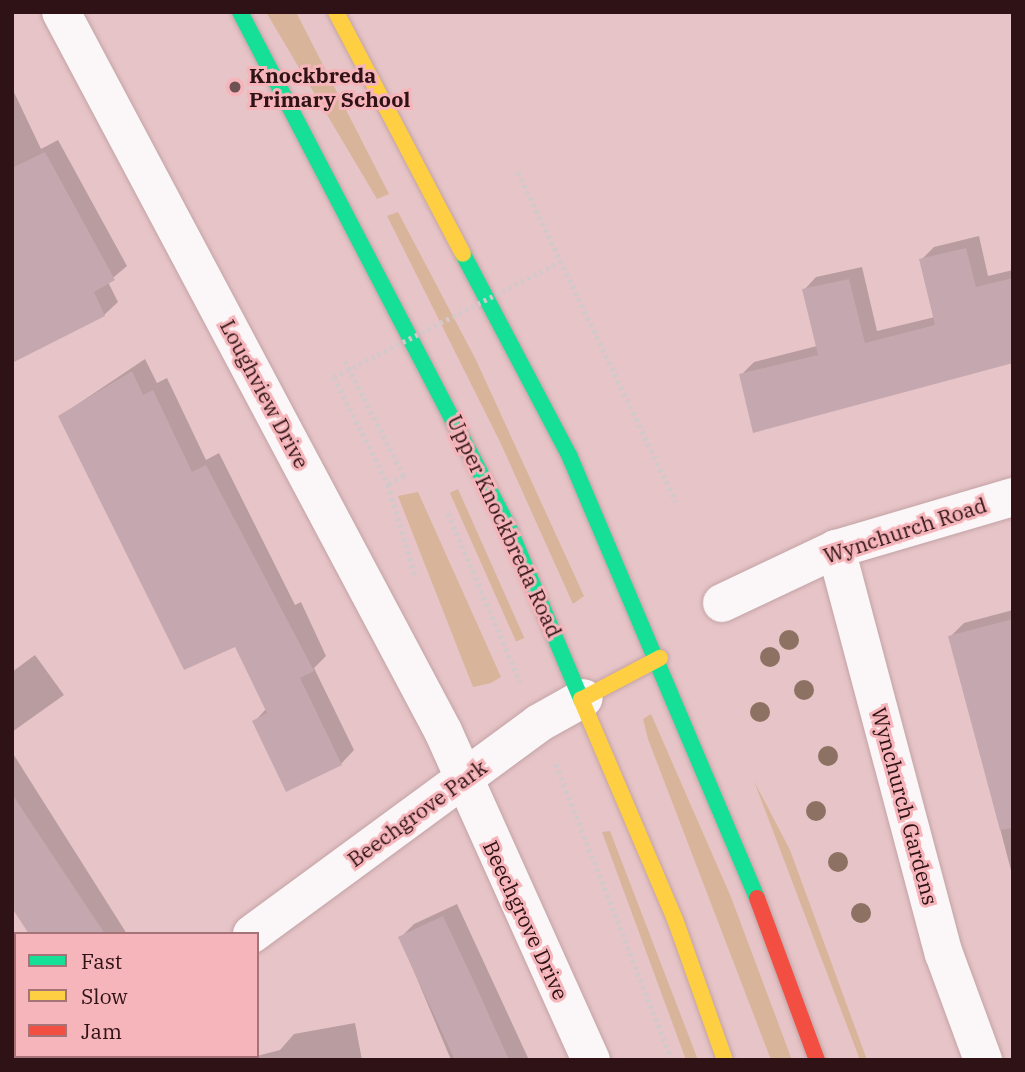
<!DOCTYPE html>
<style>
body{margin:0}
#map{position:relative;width:1025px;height:1072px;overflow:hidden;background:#e7c4c7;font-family:"IBM Plex Serif",serif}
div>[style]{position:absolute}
.green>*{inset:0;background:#d8b49b;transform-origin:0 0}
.shadow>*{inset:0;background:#0003}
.building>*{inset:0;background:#c5a8af}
.path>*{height:4.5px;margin-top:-2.25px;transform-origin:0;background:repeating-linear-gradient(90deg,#d3c8ca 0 3.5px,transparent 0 7px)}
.roads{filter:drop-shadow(0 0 2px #c2a3a6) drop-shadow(0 0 2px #c2a3a6)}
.street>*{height:38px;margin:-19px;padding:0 19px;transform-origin:19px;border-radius:19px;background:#fbf6f7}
.fast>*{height:16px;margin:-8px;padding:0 8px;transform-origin:8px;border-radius:8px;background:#16e098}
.slow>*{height:16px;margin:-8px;padding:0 8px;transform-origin:8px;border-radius:8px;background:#ffcf43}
.jam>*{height:16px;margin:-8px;padding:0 8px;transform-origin:8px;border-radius:8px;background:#f24e42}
.path-bridge>*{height:4.5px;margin-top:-2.25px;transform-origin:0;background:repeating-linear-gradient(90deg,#d3c8ca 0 3.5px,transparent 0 7px)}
.trees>*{width:20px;height:20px;margin:-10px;border-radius:50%;background:#8d7263}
.dots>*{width:19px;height:19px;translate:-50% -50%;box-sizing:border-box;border:4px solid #f6b5ba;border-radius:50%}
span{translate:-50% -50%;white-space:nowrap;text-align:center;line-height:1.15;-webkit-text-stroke:6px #f6b5ba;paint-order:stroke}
.poi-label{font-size:21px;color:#2e1215;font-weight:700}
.left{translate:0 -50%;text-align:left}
.street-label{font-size:21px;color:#2e1215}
.frame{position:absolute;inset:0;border:14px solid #2e1215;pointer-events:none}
.legend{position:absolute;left:14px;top:932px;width:245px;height:126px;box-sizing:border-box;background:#f6b5ba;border:2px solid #a67478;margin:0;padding:9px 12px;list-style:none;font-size:21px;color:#2e1215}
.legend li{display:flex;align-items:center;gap:14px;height:35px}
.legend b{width:35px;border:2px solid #a67478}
</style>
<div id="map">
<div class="green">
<div style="clip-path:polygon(266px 12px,296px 12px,389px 194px,377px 199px)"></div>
<div style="clip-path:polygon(398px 212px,476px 360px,584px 596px,573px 604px,501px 444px,387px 216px)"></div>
<div style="left:458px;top:489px;width:163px;height:9px;rotate:66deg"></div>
<div style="clip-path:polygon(418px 492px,501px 677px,491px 683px,473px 687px,398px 496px)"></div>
<div style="clip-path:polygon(651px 714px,731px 897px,792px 1060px,771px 1060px,648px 739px,643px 719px)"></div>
<div style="clip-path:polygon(754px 781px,790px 850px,867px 1060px,860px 1060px)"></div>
<div style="clip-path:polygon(610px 831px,698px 1060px,686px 1060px,602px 832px)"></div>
</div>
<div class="shadow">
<div style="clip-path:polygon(12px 88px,41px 149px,58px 140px,127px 266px,108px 282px,118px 302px,104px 315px,12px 361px)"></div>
<div style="clip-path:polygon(979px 236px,988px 276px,1013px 270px,1013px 362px,741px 375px,754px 362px,817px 346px,804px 290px,816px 277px,862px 267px,877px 331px,935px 317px,921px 260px,934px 247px)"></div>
<div style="clip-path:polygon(145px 359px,157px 383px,167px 378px,206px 460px,219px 453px,295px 605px,301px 602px,326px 656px,314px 668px,354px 750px,341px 764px,254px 722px,266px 709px,235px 645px,60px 416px)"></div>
<div style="clip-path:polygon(1013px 610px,1013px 878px,950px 637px,964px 623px)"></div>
<div style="clip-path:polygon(35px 655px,64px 695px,12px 732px,12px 672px)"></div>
<div style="clip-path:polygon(12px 752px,127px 934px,31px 934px,12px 905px)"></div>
<div style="clip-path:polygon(457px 904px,529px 1060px,451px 1060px,400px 938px,414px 924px)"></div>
<div style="clip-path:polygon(355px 1023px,362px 1060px,241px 1060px,280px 1050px,294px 1034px)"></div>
</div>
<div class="building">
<div style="clip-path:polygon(45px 152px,115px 280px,94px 292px,105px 316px,12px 363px,12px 168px)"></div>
<div style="clip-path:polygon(966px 248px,976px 287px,1013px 278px,1013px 363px,753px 433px,739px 374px,818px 355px,802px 289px,849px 279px,865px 343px,935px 325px,919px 259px)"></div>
<div style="clip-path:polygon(132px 371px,143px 395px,153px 390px,192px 472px,206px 465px,314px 671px,300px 678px,342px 765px,286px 792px,252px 721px,267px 713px,235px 647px,184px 670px,58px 416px)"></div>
<div style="clip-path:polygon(1013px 619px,1013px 828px,1000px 830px,948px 636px)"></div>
<div style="clip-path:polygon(12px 794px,105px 934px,29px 934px,12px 908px)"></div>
<div style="clip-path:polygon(443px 916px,475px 984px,509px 1060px,455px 1060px,398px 937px)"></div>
</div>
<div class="path">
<div style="left:518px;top:172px;width:366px;rotate:64.4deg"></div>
<div style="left:345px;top:361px;width:129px;rotate:62.8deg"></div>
<div style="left:404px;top:476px;width:18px;rotate:153deg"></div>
<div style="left:334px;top:377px;width:120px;rotate:63.2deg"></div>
<div style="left:388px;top:484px;width:98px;rotate:73.4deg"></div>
<div style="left:448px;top:513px;width:184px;rotate:66.9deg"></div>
<div style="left:556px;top:764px;width:318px;rotate:68.6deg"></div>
</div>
<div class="roads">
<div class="street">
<div style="left:61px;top:12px;width:814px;rotate:62.02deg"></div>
<div style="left:443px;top:731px;width:361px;rotate:65.8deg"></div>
<div style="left:836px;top:549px;width:419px;rotate:75.1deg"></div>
<div style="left:944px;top:954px;width:113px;rotate:69.8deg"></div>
<div style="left:722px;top:603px;width:126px;rotate:-25.3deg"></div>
<div style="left:836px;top:549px;width:184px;rotate:-16.4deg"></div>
<div style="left:252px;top:934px;width:356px;rotate:-36.3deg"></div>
<div style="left:539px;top:723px;width:51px;rotate:-29.1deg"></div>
<div style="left:86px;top:1060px;width:6px;rotate:-45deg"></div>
</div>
<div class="fast">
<div style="left:240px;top:12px;width:580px;rotate:62.46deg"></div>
<div style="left:508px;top:526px;width:188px;rotate:67.1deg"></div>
<div style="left:463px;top:254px;width:227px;rotate:62.2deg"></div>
<div style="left:569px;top:455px;width:481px;rotate:67deg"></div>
</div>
<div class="slow">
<div style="left:336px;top:12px;width:273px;rotate:62.3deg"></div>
<div style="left:584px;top:698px;width:86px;rotate:-27.8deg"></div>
<div style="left:581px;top:699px;width:242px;rotate:66.9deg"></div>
<div style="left:676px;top:922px;width:146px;rotate:70.5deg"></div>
</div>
<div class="jam">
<div style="left:757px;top:898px;width:173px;rotate:69.7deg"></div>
</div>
</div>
<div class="path-bridge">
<div style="left:334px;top:377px;width:256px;rotate:-27deg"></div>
</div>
<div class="trees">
<div style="left:789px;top:640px"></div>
<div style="left:770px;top:657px"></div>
<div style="left:804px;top:690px"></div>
<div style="left:760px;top:712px"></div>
<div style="left:828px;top:756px"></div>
<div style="left:816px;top:811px"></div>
<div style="left:838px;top:862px"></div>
<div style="left:861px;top:913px"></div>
</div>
<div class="dots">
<div style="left:235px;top:87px;background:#6f5053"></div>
</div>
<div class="poi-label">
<span class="left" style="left:249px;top:87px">Knockbreda<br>Primary School</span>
</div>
<div class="street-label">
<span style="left:265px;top:394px;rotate:62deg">Loughview Drive</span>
<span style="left:505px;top:526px;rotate:65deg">Upper Knockbreda Road</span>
<span style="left:905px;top:530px;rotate:-18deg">Wynchurch Road</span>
<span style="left:905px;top:806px;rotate:75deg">Wynchurch Gardens</span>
<span style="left:417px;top:813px;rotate:-36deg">Beechgrove Park</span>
<span style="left:526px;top:920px;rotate:65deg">Beechgrove Drive</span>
</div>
<div class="frame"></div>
<ul class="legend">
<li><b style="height:9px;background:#16e098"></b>Fast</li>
<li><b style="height:9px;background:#ffcf43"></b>Slow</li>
<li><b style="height:9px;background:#f24e42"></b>Jam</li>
</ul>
</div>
